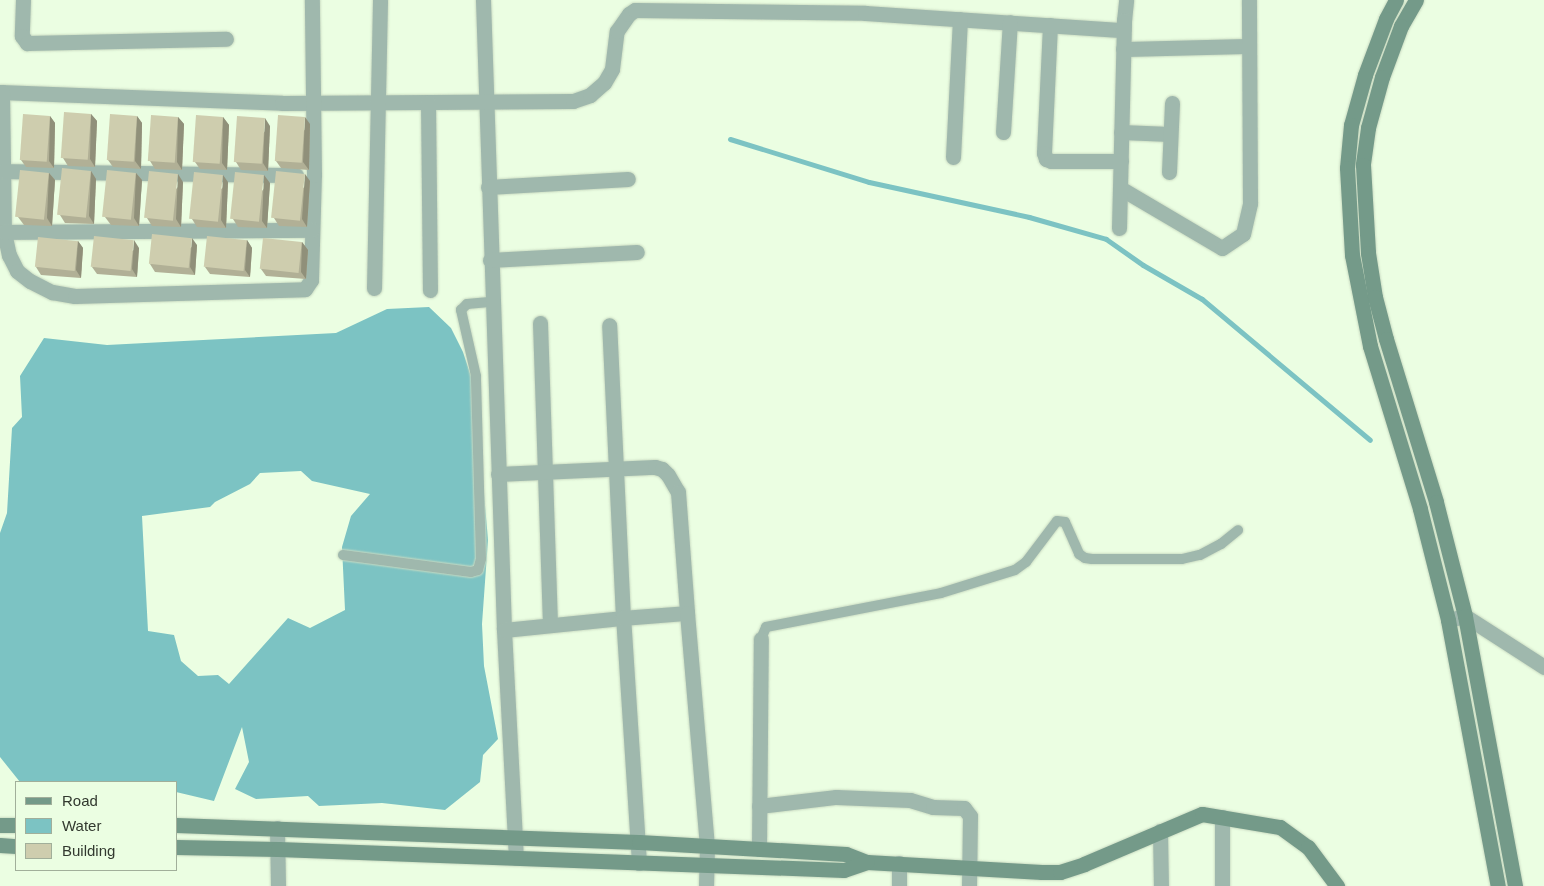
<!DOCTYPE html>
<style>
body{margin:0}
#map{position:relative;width:1544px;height:886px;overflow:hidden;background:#ebfee2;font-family:Arial,sans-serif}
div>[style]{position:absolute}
.water>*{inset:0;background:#7cc3c3}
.stream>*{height:5px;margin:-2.5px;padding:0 2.5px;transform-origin:2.5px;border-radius:2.5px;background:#7cc3c3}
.roads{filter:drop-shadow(0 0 1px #cadbc2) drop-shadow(0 0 1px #cadbc2)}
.lane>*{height:10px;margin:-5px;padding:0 5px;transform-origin:5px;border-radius:5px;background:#9fb8ad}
.street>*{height:15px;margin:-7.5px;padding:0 7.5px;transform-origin:7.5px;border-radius:7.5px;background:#9fb8ad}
.secondary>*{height:15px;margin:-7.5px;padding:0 7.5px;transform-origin:7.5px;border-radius:7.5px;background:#749a89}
.wall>*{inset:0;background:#b1b096}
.shaded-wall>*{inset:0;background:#90907a}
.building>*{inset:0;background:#cecdae;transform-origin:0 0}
span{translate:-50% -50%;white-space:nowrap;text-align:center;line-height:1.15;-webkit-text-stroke:5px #ebfee2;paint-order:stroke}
.legend{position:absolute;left:15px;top:781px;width:162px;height:90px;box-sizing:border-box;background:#ebfee2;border:1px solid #a1af9a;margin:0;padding:6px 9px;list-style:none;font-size:15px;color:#32392f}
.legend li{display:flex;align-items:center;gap:10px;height:25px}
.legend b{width:25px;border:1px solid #a1af9a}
</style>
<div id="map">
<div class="water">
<div style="clip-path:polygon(evenodd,429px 307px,451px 328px,463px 352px,475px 388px,488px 540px,482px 624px,484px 666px,498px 739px,483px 755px,480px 782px,445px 810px,382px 803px,319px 806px,308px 796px,256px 799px,235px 789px,249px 762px,242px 727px,214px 801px,176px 792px,176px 782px,20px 782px,0 757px,0 533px,7px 513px,12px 428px,22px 417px,20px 376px,44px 338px,107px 345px,336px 333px,387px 309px,429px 307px,301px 471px,312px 481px,370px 494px,351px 516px,342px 547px,345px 610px,310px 628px,288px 618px,229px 684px,218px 675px,198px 676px,181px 661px,174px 635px,148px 631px,142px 516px,210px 507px,215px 502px,250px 484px,260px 473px,301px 471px)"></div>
</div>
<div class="stream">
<div style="left:730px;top:139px;width:145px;rotate:17.2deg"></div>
<div style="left:869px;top:182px;width:164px;rotate:12.3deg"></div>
<div style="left:1029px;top:217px;width:80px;rotate:15.9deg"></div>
<div style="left:1106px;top:239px;width:45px;rotate:35.1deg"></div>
<div style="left:1143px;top:265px;width:68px;rotate:30deg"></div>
<div style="left:1202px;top:299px;width:219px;rotate:40deg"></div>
</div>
<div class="roads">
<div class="lane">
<div style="left:343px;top:555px;width:129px;rotate:7.6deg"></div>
<div style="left:471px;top:572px;width:7px;rotate:-16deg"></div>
<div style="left:478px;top:570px;width:11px;rotate:-75deg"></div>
<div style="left:481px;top:559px;width:183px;rotate:-91.6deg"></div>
<div style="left:476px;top:376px;width:68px;rotate:-102.8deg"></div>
<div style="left:461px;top:310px;width:8px;rotate:-45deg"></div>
<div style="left:467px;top:304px;width:25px;rotate:-5deg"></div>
<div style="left:761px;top:639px;width:13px;rotate:-67deg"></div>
<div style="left:766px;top:627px;width:178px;rotate:-11deg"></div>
<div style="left:941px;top:593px;width:77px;rotate:-17.3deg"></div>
<div style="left:1015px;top:570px;width:14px;rotate:-36deg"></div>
<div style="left:1026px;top:562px;width:51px;rotate:-52.9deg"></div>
<div style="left:1057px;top:521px;width:8px;rotate:7deg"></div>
<div style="left:1065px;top:522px;width:35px;rotate:66deg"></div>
<div style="left:1079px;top:554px;width:7px;rotate:34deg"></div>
<div style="left:1085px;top:558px;width:7px;rotate:8deg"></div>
<div style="left:1092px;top:559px;width:90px"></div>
<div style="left:1182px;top:559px;width:18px;rotate:-13deg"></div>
<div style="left:1200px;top:555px;width:24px;rotate:-28deg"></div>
<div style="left:1221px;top:544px;width:22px;rotate:-39deg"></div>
</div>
<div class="street">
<div style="left:23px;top:0;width:36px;rotate:92deg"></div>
<div style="left:22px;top:36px;width:9px;rotate:54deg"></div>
<div style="left:27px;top:43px;width:199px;rotate:-1.2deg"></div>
<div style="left:483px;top:0;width:630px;rotate:88.09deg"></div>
<div style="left:504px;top:630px;width:228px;rotate:87deg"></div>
<div style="left:1050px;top:25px;width:128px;rotate:92.7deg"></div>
<div style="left:1044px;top:153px;width:6px;rotate:72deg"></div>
<div style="left:1046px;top:159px;width:5px;rotate:22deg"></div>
<div style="left:1051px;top:161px;width:70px"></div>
<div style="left:1123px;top:49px;width:126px;rotate:-1.4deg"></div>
<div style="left:0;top:92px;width:282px;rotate:2.2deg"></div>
<div style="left:282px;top:103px;width:291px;rotate:-0.4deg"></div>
<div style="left:573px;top:101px;width:18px;rotate:-19deg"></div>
<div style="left:590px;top:95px;width:18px;rotate:-41deg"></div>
<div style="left:604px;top:83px;width:16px;rotate:-60deg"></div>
<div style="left:612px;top:69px;width:38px;rotate:-83deg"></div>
<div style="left:617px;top:31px;width:21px;rotate:-55deg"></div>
<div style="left:629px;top:14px;width:7px;rotate:-34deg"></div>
<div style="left:635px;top:10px;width:230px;rotate:0.7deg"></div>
<div style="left:865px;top:13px;width:259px;rotate:3.8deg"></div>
<div style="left:1123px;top:30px;width:30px;rotate:-84deg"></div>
<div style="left:2px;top:92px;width:140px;rotate:89.2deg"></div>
<div style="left:4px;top:232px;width:24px;rotate:78deg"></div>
<div style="left:9px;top:255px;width:18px;rotate:63deg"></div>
<div style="left:17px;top:271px;width:16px;rotate:38deg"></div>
<div style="left:30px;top:281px;width:25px;rotate:27deg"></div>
<div style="left:52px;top:292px;width:23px;rotate:10deg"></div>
<div style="left:75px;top:296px;width:230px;rotate:-1.7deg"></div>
<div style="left:305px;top:289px;width:11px;rotate:-56deg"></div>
<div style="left:311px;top:280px;width:105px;rotate:-88.4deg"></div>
<div style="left:314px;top:175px;width:175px;rotate:-90.7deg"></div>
<div style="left:428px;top:102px;width:188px;rotate:89.4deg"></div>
<div style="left:1003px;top:132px;width:110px;rotate:-86.4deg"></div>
<div style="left:1121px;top:132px;width:49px;rotate:2.3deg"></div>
<div style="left:953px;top:157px;width:138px;rotate:-87.1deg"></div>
<div style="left:3px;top:171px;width:293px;rotate:0.8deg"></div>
<div style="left:1169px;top:172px;width:69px;rotate:-87.5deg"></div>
<div style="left:488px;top:187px;width:140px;rotate:-3.3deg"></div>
<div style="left:1120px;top:188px;width:118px;rotate:30.5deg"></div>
<div style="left:1222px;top:248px;width:25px;rotate:-34deg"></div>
<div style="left:1243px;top:234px;width:32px;rotate:-77deg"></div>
<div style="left:1250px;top:203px;width:203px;rotate:-90.3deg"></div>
<div style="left:1119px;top:228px;width:208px;rotate:-88.6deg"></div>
<div style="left:4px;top:232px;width:308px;rotate:-0.4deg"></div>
<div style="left:490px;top:260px;width:147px;rotate:-3.1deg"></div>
<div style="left:374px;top:288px;width:288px;rotate:-88.8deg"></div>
<div style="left:540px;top:323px;width:302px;rotate:88.1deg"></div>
<div style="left:498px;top:474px;width:157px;rotate:-2.6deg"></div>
<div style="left:655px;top:467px;width:7px;rotate:16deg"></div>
<div style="left:662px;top:469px;width:8px;rotate:45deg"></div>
<div style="left:668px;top:475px;width:20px;rotate:60deg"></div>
<div style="left:678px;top:492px;width:121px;rotate:85.7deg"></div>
<div style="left:1448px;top:620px;width:17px;rotate:-13deg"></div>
<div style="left:1465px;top:616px;width:94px;rotate:32.8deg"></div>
<div style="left:504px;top:630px;width:120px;rotate:-5.8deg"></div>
<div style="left:623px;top:618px;width:293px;rotate:-92.7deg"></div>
<div style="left:759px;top:806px;width:78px;rotate:-6.7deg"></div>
<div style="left:836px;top:797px;width:74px;rotate:2.3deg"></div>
<div style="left:910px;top:800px;width:24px;rotate:17deg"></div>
<div style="left:933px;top:807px;width:31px;rotate:2deg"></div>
<div style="left:964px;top:808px;width:10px;rotate:53deg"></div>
<div style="left:970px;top:816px;width:70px;rotate:90.8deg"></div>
<div style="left:1222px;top:817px;width:69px;rotate:90deg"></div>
<div style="left:277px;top:828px;width:58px;rotate:89deg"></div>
<div style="left:1160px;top:831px;width:55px;rotate:89deg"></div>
<div style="left:759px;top:849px;width:210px;rotate:-89.5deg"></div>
<div style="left:639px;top:863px;width:246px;rotate:-93.7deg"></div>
<div style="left:623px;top:618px;width:64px;rotate:-4.5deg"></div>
<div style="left:687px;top:613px;width:234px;rotate:85.1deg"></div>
<div style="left:707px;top:846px;width:40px;rotate:91.4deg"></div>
<div style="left:899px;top:886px;width:23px;rotate:-90deg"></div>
</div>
<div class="secondary">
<div style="left:1396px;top:0;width:21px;rotate:118deg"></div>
<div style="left:1386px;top:19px;width:60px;rotate:110.6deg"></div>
<div style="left:1365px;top:75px;width:52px;rotate:105.6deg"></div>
<div style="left:1351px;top:125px;width:43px;rotate:95.3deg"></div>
<div style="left:1347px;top:168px;width:87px;rotate:86.7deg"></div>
<div style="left:1352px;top:255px;width:93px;rotate:78.8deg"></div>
<div style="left:1370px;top:346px;width:170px;rotate:72.9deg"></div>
<div style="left:1420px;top:509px;width:114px;rotate:75.8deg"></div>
<div style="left:1448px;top:620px;width:271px;rotate:79.4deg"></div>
<div style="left:1416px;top:0;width:30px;rotate:120deg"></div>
<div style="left:1401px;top:26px;width:54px;rotate:110.4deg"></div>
<div style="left:1382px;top:77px;width:53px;rotate:105.4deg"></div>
<div style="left:1368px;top:128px;width:37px;rotate:98deg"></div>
<div style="left:1363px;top:165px;width:88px;rotate:86.7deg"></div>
<div style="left:1368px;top:253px;width:45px;rotate:81deg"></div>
<div style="left:1375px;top:297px;width:43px;rotate:75.3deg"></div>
<div style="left:1386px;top:339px;width:170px;rotate:72.9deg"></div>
<div style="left:1436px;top:502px;width:118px;rotate:75.7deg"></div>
<div style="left:1465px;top:616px;width:275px;rotate:79.5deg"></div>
<div style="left:0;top:825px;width:16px"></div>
<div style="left:176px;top:825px;width:463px;rotate:2.1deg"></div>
<div style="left:639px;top:842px;width:207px;rotate:3.3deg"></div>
<div style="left:846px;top:854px;width:22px;rotate:21deg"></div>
<div style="left:867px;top:862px;width:175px;rotate:3.3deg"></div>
<div style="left:1042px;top:872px;width:18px"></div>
<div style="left:1060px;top:872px;width:25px;rotate:-18deg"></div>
<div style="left:1084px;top:864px;width:128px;rotate:-23deg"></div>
<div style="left:1202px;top:814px;width:79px;rotate:9.5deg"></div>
<div style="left:1280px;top:827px;width:34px;rotate:36deg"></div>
<div style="left:1308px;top:847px;width:49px;rotate:53.4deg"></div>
<div style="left:0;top:845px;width:16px;rotate:4deg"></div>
<div style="left:176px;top:847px;width:102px;rotate:1.1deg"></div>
<div style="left:278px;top:849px;width:566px;rotate:2.12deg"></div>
<div style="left:844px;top:870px;width:24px;rotate:-19deg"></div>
</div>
</div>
<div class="wall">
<div style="clip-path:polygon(91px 114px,97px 121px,95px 167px,68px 166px,63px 158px)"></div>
<div style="clip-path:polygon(50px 116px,55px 123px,54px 168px,26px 167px,21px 160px)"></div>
<div style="clip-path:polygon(137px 116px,142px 123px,141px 169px,113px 167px,108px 160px)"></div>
<div style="clip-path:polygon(178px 117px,184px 124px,182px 170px,155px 169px,150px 161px)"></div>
<div style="clip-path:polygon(223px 117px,229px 125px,227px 170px,200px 169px,195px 162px)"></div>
<div style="clip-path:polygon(310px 124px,309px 170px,281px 168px,276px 161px)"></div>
<div style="clip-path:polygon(270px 126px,268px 171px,241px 170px,236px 162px)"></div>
<div style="clip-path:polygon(91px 171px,96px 179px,94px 224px,65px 223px,60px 215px)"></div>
<div style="clip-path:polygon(49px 173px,55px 180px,52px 226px,24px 225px,18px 217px)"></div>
<div style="clip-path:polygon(136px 173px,142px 180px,139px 226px,111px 225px,105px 217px)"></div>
<div style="clip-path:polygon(310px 181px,307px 227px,279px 226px,274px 218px)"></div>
<div style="clip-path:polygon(183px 182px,181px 227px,152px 226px,147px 218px)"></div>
<div style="clip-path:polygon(228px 182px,226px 228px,197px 227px,192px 219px)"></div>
<div style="clip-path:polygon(270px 183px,267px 228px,238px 227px,233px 219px)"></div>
<div style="clip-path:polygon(247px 240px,252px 248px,250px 277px,210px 274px,205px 267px)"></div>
<div style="clip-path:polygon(78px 241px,83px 248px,81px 278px,41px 275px,36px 267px)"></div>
<div style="clip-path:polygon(302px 242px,308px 250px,306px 279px,266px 276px,261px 269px)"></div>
<div style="clip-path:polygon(197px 245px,195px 275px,155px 272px,150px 264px)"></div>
<div style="clip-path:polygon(139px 248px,137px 277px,97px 274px,92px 267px)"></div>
</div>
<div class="shaded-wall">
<div style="clip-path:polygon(91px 114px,97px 121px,95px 167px,90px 159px)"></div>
<div style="clip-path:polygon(50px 116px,55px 123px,54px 168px,49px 161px)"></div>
<div style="clip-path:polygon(137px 116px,142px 123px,141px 169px,135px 161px)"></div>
<div style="clip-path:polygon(178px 117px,184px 124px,182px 170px,177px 162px)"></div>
<div style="clip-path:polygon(223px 117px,229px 125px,227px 170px,222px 163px)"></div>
<div style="clip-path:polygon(305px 117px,310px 124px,309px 170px,303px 162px)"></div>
<div style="clip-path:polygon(265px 118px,270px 126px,268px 171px,263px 163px)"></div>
<div style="clip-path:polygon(91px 171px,96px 179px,94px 224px,89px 216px)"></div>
<div style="clip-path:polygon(49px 173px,55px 180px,52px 226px,47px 218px)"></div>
<div style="clip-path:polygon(136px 173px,142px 180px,139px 226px,134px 218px)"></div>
<div style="clip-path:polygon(178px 174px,183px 182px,181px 227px,176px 219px)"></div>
<div style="clip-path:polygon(305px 174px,310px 181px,307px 227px,302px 219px)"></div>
<div style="clip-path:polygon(223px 175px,228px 182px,226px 228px,221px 220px)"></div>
<div style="clip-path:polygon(264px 175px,270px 183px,267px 228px,262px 221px)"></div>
<div style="clip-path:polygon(192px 238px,197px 245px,195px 275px,190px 267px)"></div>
<div style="clip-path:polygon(134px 240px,139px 248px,137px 277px,132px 269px)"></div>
<div style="clip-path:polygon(247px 240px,252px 248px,250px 277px,245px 270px)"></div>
<div style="clip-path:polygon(78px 241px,83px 248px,81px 278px,76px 270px)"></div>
<div style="clip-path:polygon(302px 242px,308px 250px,306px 279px,301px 272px)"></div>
</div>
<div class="building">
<div style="left:64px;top:112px;width:27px;height:46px;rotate:4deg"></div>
<div style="left:23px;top:114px;width:27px;height:46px;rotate:4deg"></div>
<div style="left:110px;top:114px;width:27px;height:46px;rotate:4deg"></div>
<div style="left:151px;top:115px;width:27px;height:46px;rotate:4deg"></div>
<div style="left:196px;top:115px;width:27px;height:47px;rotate:4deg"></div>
<div style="left:278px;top:115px;width:27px;height:46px;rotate:4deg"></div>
<div style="left:237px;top:116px;width:28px;height:46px;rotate:4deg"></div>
<div style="left:62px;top:168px;width:29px;height:47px;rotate:6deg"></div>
<div style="left:20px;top:170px;width:29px;height:47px;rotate:6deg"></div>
<div style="left:107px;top:170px;width:29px;height:47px;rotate:6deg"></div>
<div style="left:149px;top:171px;width:29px;height:47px;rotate:6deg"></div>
<div style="left:276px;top:171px;width:29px;height:47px;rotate:6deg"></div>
<div style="left:194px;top:172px;width:29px;height:47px;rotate:6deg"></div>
<div style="left:235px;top:172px;width:29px;height:47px;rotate:6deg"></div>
<div style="left:152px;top:234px;width:40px;height:30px;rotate:6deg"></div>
<div style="left:94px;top:236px;width:40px;height:31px;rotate:6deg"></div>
<div style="left:207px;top:236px;width:40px;height:31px;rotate:6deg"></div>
<div style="left:38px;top:237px;width:40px;height:30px;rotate:6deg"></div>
<div style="left:263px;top:238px;width:39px;height:31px;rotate:6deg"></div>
</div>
<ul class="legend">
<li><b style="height:6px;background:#749a89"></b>Road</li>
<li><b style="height:14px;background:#7cc3c3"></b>Water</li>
<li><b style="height:14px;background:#cecdae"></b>Building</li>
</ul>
</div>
